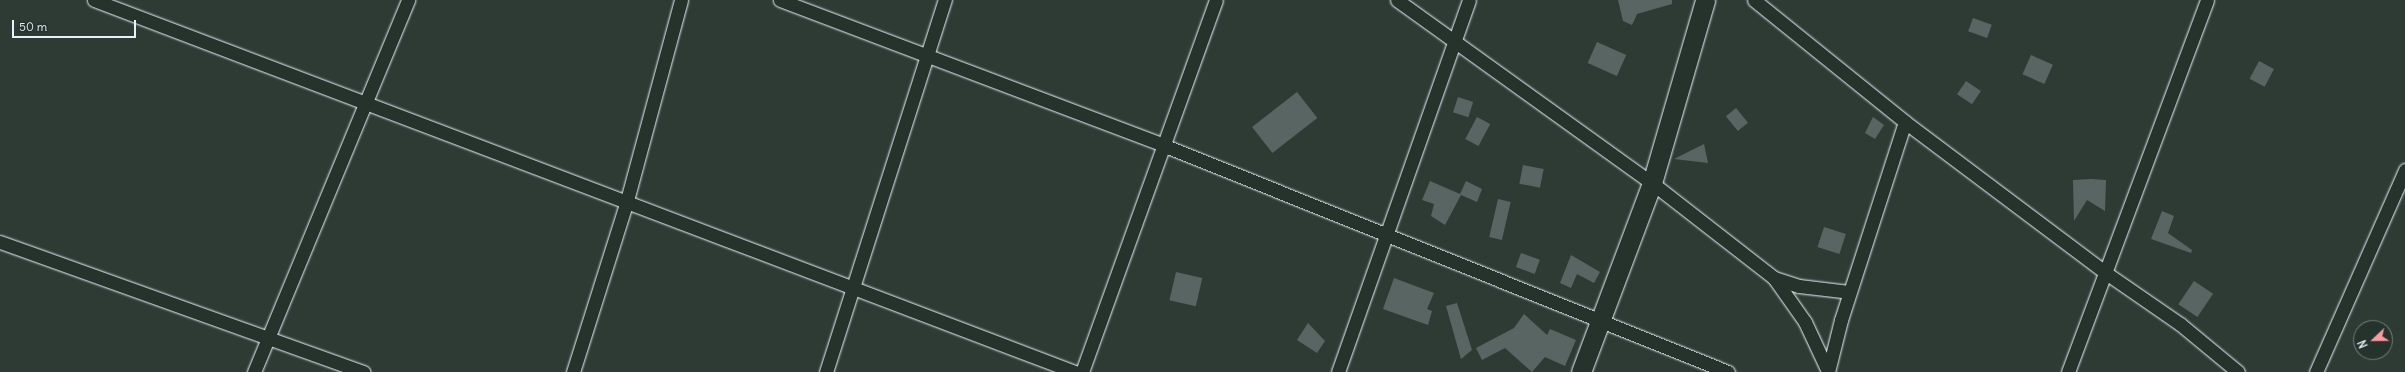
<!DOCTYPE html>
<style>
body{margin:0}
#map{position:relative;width:2405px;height:372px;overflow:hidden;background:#2e3b35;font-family:Delius,sans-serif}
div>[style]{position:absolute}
.building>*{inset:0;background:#596563;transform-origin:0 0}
.roads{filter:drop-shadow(0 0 1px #e8f1f8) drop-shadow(0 0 1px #e8f1f8)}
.street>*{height:13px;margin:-6.5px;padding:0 6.5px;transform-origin:6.5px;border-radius:6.5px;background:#26332d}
.secondary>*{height:19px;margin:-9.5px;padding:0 9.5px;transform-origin:9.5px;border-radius:9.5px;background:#26332d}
span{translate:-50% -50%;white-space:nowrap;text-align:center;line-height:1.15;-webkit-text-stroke:3px #26332d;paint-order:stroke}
.north{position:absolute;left:2353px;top:320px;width:40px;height:40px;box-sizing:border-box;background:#26332d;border:1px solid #747f7e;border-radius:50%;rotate:248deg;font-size:11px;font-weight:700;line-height:16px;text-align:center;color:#e8f1f8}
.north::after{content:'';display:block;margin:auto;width:14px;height:18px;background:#ff9aa2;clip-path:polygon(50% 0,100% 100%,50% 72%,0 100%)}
.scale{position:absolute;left:12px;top:20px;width:124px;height:18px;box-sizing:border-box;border:2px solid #e8f1f8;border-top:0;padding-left:5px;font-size:12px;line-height:14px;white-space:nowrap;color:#e8f1f8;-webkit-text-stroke:3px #26332d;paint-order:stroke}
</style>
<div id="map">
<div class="building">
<div style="clip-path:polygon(1618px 0,1672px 0,1672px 4px,1637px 14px,1632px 25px,1623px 21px)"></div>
<div style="left:1973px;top:18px;width:20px;height:14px;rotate:20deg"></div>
<div style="left:1597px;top:42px;width:32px;height:23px;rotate:24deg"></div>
<div style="left:2031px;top:55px;width:24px;height:21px;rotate:24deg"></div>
<div style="left:2259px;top:61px;width:17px;height:20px;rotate:28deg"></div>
<div style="left:1966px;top:81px;width:18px;height:16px;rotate:34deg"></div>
<div style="left:1297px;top:92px;width:33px;height:57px;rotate:52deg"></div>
<div style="left:1458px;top:97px;width:16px;height:16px;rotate:18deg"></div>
<div style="left:1736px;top:108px;width:19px;height:13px;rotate:51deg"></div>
<div style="left:1477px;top:117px;width:15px;height:25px;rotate:28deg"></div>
<div style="clip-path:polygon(1873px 117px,1884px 125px,1875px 139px,1865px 133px)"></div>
<div style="clip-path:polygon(1704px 144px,1708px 163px,1674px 159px)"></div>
<div style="left:1523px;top:165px;width:21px;height:19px;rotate:11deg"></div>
<div style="clip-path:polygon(2091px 179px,2106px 180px,2105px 211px,2087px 200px,2074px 221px,2073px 180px)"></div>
<div style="clip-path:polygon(1430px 181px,1460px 194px,1466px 181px,1482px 189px,1477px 202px,1461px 195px,1445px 225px,1431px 216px,1434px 204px,1422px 200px)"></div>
<div style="left:1498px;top:199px;width:13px;height:39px;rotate:13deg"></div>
<div style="clip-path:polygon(2162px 211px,2174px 216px,2168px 233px,2192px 250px,2191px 253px,2151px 239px)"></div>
<div style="left:1824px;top:227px;width:23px;height:21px;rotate:18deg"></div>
<div style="left:1521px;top:253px;width:20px;height:15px;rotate:20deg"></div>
<div style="clip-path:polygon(1571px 255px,1600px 272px,1594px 283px,1577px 274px,1571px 288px,1560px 283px)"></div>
<div style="left:1176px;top:272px;width:27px;height:29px;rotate:13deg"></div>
<div style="clip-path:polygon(1394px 278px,1434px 293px,1427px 309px,1432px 311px,1428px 325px,1383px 309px)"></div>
<div style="left:2194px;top:281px;width:23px;height:28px;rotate:34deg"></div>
<div style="clip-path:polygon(1457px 303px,1472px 350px,1461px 359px,1446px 306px)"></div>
<div style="clip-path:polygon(1524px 314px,1547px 335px,1550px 329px,1576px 340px,1565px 366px,1545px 357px,1532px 372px,1505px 348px,1482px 360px,1476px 348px,1514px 328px)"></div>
<div style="clip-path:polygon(1308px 323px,1325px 341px,1317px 353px,1297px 340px)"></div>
</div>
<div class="roads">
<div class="street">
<div style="left:94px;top:0;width:1049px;rotate:20.77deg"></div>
<div style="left:780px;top:0;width:410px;rotate:20.7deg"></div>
<div style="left:1163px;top:145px;width:609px;rotate:21.89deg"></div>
<div style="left:1397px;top:0;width:314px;rotate:35.7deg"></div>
<div style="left:1652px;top:183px;width:155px;rotate:37.9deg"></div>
<div style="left:1774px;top:278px;width:54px;rotate:54.8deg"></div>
<div style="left:1805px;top:322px;width:54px;rotate:64.9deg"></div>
<div style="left:1754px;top:0;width:194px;rotate:38.9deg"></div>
<div style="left:1905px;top:122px;width:251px;rotate:36.9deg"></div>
<div style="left:2106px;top:273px;width:90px;rotate:34.6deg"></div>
<div style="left:2180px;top:324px;width:75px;rotate:39.6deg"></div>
<div style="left:0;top:242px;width:386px;rotate:19.7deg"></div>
<div style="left:1774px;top:278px;width:26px;rotate:18deg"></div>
<div style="left:1799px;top:286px;width:50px;rotate:6.8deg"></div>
<div style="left:254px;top:372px;width:403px;rotate:-67.5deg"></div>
<div style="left:573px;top:372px;width:176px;rotate:-72.5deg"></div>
<div style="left:626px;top:204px;width:211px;rotate:-74.9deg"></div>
<div style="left:826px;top:372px;width:391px;rotate:-72.3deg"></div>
<div style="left:1082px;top:372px;width:395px;rotate:-70.2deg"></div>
<div style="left:1338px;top:372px;width:394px;rotate:-70.6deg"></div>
<div style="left:1828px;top:372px;width:54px;rotate:-76deg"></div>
<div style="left:1841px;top:320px;width:208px;rotate:-72.1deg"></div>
<div style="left:2068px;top:372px;width:397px;rotate:-69.5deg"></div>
<div style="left:2316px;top:372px;width:221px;rotate:-66.2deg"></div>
</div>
<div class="secondary">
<div style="left:1581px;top:372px;width:202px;rotate:-69.4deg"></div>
<div style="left:1652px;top:183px;width:191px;rotate:-73.8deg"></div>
</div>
</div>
<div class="north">N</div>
<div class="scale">50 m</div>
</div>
